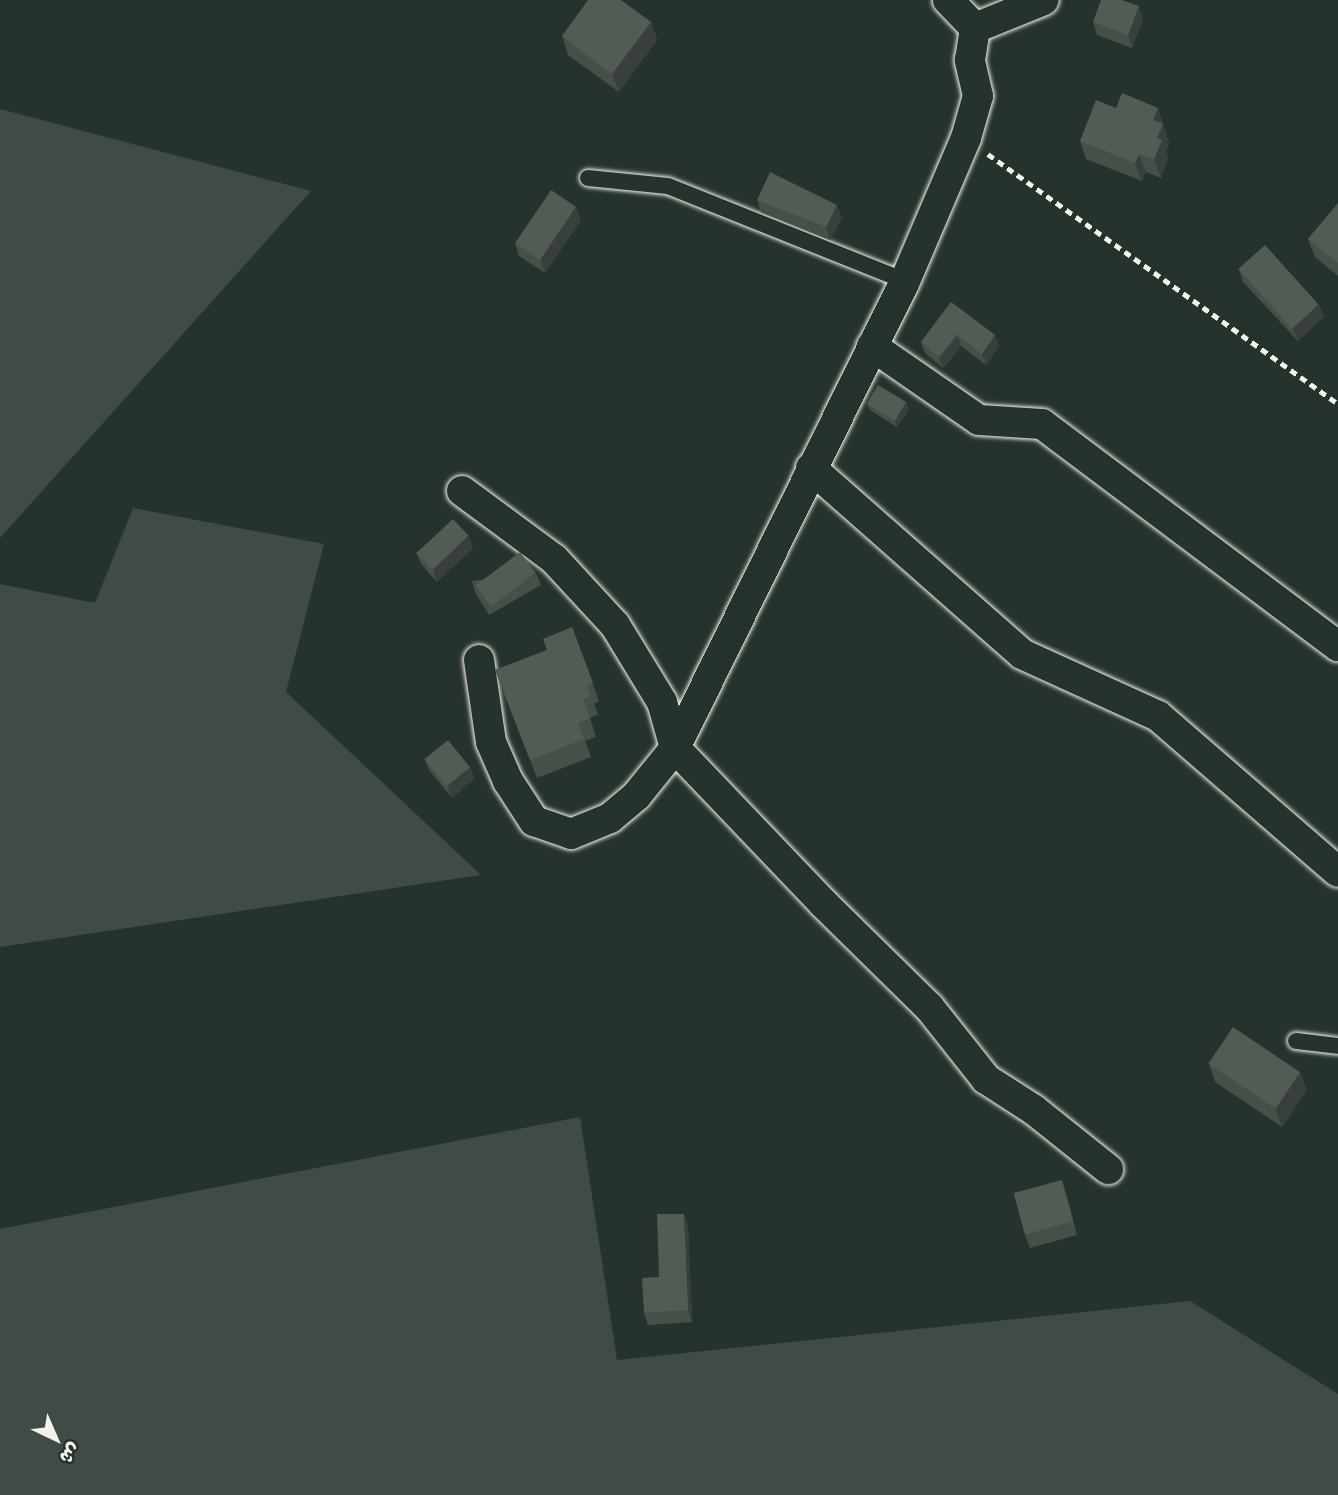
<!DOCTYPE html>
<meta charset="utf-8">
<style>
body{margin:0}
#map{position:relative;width:1338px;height:1495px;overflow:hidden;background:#26332d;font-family:Delius,"Playpen Sans Arabic",sans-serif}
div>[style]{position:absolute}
.green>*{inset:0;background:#414b45}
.path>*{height:4.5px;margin-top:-2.25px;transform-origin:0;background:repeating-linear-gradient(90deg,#f4f1e8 0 7px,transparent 0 12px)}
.roads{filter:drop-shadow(0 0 2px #f4f1e8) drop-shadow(0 0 2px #f4f1e8)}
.service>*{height:16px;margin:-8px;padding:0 8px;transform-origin:8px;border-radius:8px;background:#26332d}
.minor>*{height:30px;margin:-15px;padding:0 15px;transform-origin:15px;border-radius:15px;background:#26332d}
.wall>*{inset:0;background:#474f49}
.shaded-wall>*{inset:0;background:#39403c}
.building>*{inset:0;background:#525c55;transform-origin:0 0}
span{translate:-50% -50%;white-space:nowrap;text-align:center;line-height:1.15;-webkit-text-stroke:6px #26332d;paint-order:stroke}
.north{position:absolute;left:21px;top:1404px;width:70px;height:70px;-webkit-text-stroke:5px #26332d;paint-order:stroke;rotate:136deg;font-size:19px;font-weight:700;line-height:28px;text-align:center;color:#f4f1e8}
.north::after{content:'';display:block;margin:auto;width:24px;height:32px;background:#f4f1e8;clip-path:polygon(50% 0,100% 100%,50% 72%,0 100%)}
</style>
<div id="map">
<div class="green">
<div style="clip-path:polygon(0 109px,311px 191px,0 538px)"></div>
<div style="clip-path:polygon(133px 508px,324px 544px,286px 692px,481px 875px,0 947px,0 584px,95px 603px)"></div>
<div style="clip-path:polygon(580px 1117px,617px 1360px,1190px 1301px,1338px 1394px,1338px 1495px,0 1495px,0 1229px)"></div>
</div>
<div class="path">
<div style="left:988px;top:154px;width:430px;rotate:35.5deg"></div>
</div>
<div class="roads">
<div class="service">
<div style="left:588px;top:178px;width:80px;rotate:5.7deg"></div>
<div style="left:668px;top:186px;width:255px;rotate:21.8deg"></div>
<div style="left:1296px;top:1041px;width:42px;rotate:6.8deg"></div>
</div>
<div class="minor">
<div style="left:975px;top:28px;width:74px;rotate:-22.1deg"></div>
<div style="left:872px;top:346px;width:130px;rotate:34.7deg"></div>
<div style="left:979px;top:420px;width:63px;rotate:3.6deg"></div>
<div style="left:1042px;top:424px;width:370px;rotate:36.9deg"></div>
<div style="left:811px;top:468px;width:281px;rotate:41.4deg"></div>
<div style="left:1022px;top:654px;width:149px;rotate:24.5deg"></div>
<div style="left:1158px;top:716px;width:238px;rotate:40.9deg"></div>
<div style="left:462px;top:491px;width:114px;rotate:36.5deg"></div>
<div style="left:554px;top:559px;width:90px;rotate:47.3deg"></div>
<div style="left:615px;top:625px;width:90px;rotate:58.6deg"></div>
<div style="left:662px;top:702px;width:48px;rotate:74.2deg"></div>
<div style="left:675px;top:748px;width:214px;rotate:46.3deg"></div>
<div style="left:823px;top:903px;width:148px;rotate:44.5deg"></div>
<div style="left:929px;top:1007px;width:92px;rotate:51.6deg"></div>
<div style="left:986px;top:1079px;width:57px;rotate:32.9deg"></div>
<div style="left:1034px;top:1110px;width:95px;rotate:38.6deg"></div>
<div style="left:479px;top:660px;width:83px;rotate:81.7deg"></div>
<div style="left:491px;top:742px;width:43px;rotate:66.4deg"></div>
<div style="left:508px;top:781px;width:48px;rotate:57deg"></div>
<div style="left:534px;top:821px;width:39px;rotate:19deg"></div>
<div style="left:571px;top:834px;width:42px;rotate:-22.3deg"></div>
<div style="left:610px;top:818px;width:35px;rotate:-40deg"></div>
<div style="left:637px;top:795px;width:60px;rotate:-51deg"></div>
<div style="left:675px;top:748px;width:521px;rotate:-63.78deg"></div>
<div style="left:905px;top:281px;width:155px;rotate:-66.9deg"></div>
<div style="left:966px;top:138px;width:44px;rotate:-74.1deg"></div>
<div style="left:978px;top:96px;width:37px;rotate:-103deg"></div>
<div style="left:970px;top:60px;width:32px;rotate:-81deg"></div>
<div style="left:975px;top:28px;width:39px;rotate:-134deg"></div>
</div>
</div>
<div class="wall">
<div style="clip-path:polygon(1143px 19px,1132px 48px,1097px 35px,1093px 22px)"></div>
<div style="clip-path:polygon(651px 22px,657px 40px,619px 92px,568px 55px,562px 36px)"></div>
<div style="clip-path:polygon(1116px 108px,1158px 108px,1169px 143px,1166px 151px,1168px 158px,1161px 178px,1146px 172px,1142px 181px,1086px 159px,1080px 141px)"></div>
<div style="clip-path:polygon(757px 200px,842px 218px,830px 240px,761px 212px)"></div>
<div style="clip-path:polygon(1338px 203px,1338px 276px,1315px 257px,1308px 239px)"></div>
<div style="clip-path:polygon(576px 207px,581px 220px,545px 273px,519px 256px,515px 243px)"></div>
<div style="clip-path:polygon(1239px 270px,1324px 316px,1298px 341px,1243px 282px)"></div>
<div style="clip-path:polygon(951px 302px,995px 335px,999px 346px,986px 365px,961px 346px,943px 368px,925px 353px,921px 342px)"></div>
<div style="clip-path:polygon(867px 404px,909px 409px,897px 427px,870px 410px)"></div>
<div style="clip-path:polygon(473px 548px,437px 582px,421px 564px,416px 552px)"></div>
<div style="clip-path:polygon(536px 573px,541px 585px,489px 615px,476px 594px,472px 581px)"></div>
<div style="clip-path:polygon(572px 627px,599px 701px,594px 704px,598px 714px,590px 718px,596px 737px,585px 741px,591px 757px,537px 778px,495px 670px,547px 650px)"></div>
<div style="clip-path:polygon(424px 758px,470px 767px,474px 779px,452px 798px,429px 770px)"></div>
<div style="clip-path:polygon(1209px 1064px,1307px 1090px,1282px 1127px,1215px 1082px)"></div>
<div style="clip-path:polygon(1066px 1193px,1077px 1235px,1030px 1248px,1025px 1235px)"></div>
<div style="clip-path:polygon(688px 1226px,692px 1322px,648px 1325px,644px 1313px,659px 1277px)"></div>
</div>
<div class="shaded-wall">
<div style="clip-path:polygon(1139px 6px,1143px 19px,1132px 48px,1128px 35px)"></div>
<div style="clip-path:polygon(651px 22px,657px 40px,619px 92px,612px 74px)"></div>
<div style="clip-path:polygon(1158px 108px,1169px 143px,1166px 151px,1168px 158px,1161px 178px,1154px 159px,1153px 120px)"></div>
<div style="clip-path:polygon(1139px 154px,1146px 172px,1142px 181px,1135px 163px)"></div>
<div style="clip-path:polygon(837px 205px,842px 218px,830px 240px,826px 227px)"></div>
<div style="clip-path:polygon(576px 207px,581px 220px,545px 273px,540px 260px)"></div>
<div style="clip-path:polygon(1319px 304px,1324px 316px,1298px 341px,1293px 328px)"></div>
<div style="clip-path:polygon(957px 335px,961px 346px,943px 368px,939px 357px)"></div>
<div style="clip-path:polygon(995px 335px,999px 346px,986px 365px,982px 354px)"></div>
<div style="clip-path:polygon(906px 402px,909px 409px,897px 427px,895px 421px)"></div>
<div style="clip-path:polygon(469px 536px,473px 548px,437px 582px,433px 569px)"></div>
<div style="clip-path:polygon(470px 767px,474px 779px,452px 798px,447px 786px)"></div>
<div style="clip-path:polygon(1300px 1072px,1307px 1090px,1282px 1127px,1275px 1108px)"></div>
<div style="clip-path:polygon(684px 1214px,688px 1226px,692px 1322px,688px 1310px)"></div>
</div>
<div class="building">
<div style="clip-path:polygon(588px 0,621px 0,651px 22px,612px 74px,562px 36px)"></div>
<div style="clip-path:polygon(1101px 0,1122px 0,1139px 6px,1128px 35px,1093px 22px)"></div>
<div style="clip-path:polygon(1122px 93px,1158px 108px,1153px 120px,1163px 124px,1157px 138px,1162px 140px,1154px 159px,1139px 154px,1135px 163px,1080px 141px,1096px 100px,1116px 108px)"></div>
<div style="clip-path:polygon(770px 172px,837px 205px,826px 227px,757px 200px)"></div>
<div style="left:551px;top:190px;width:30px;height:64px;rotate:34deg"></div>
<div style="clip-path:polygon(1338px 203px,1338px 263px,1308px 239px)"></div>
<div style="left:1265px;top:245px;width:80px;height:36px;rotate:48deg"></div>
<div style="clip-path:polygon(951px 302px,995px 335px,982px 354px,957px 335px,939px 357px,921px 342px)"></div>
<div style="left:878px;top:385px;width:33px;height:22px;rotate:31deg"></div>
<div style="left:453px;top:519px;width:23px;height:50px;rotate:47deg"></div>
<div style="left:520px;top:552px;width:26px;height:56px;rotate:53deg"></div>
<div style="clip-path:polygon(572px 627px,593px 683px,587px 685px,591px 696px,583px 699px,590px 718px,578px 723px,584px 739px,530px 760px,495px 670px,547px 650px,543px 639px)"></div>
<div style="left:448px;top:740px;width:35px;height:30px;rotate:51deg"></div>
<div style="left:1233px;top:1027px;width:81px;height:44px;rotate:34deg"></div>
<div style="left:1062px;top:1180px;width:43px;height:50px;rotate:75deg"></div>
<div style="clip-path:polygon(657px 1214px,684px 1214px,688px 1310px,644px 1313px,642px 1278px,659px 1277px)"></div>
</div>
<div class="north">ش</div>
</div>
